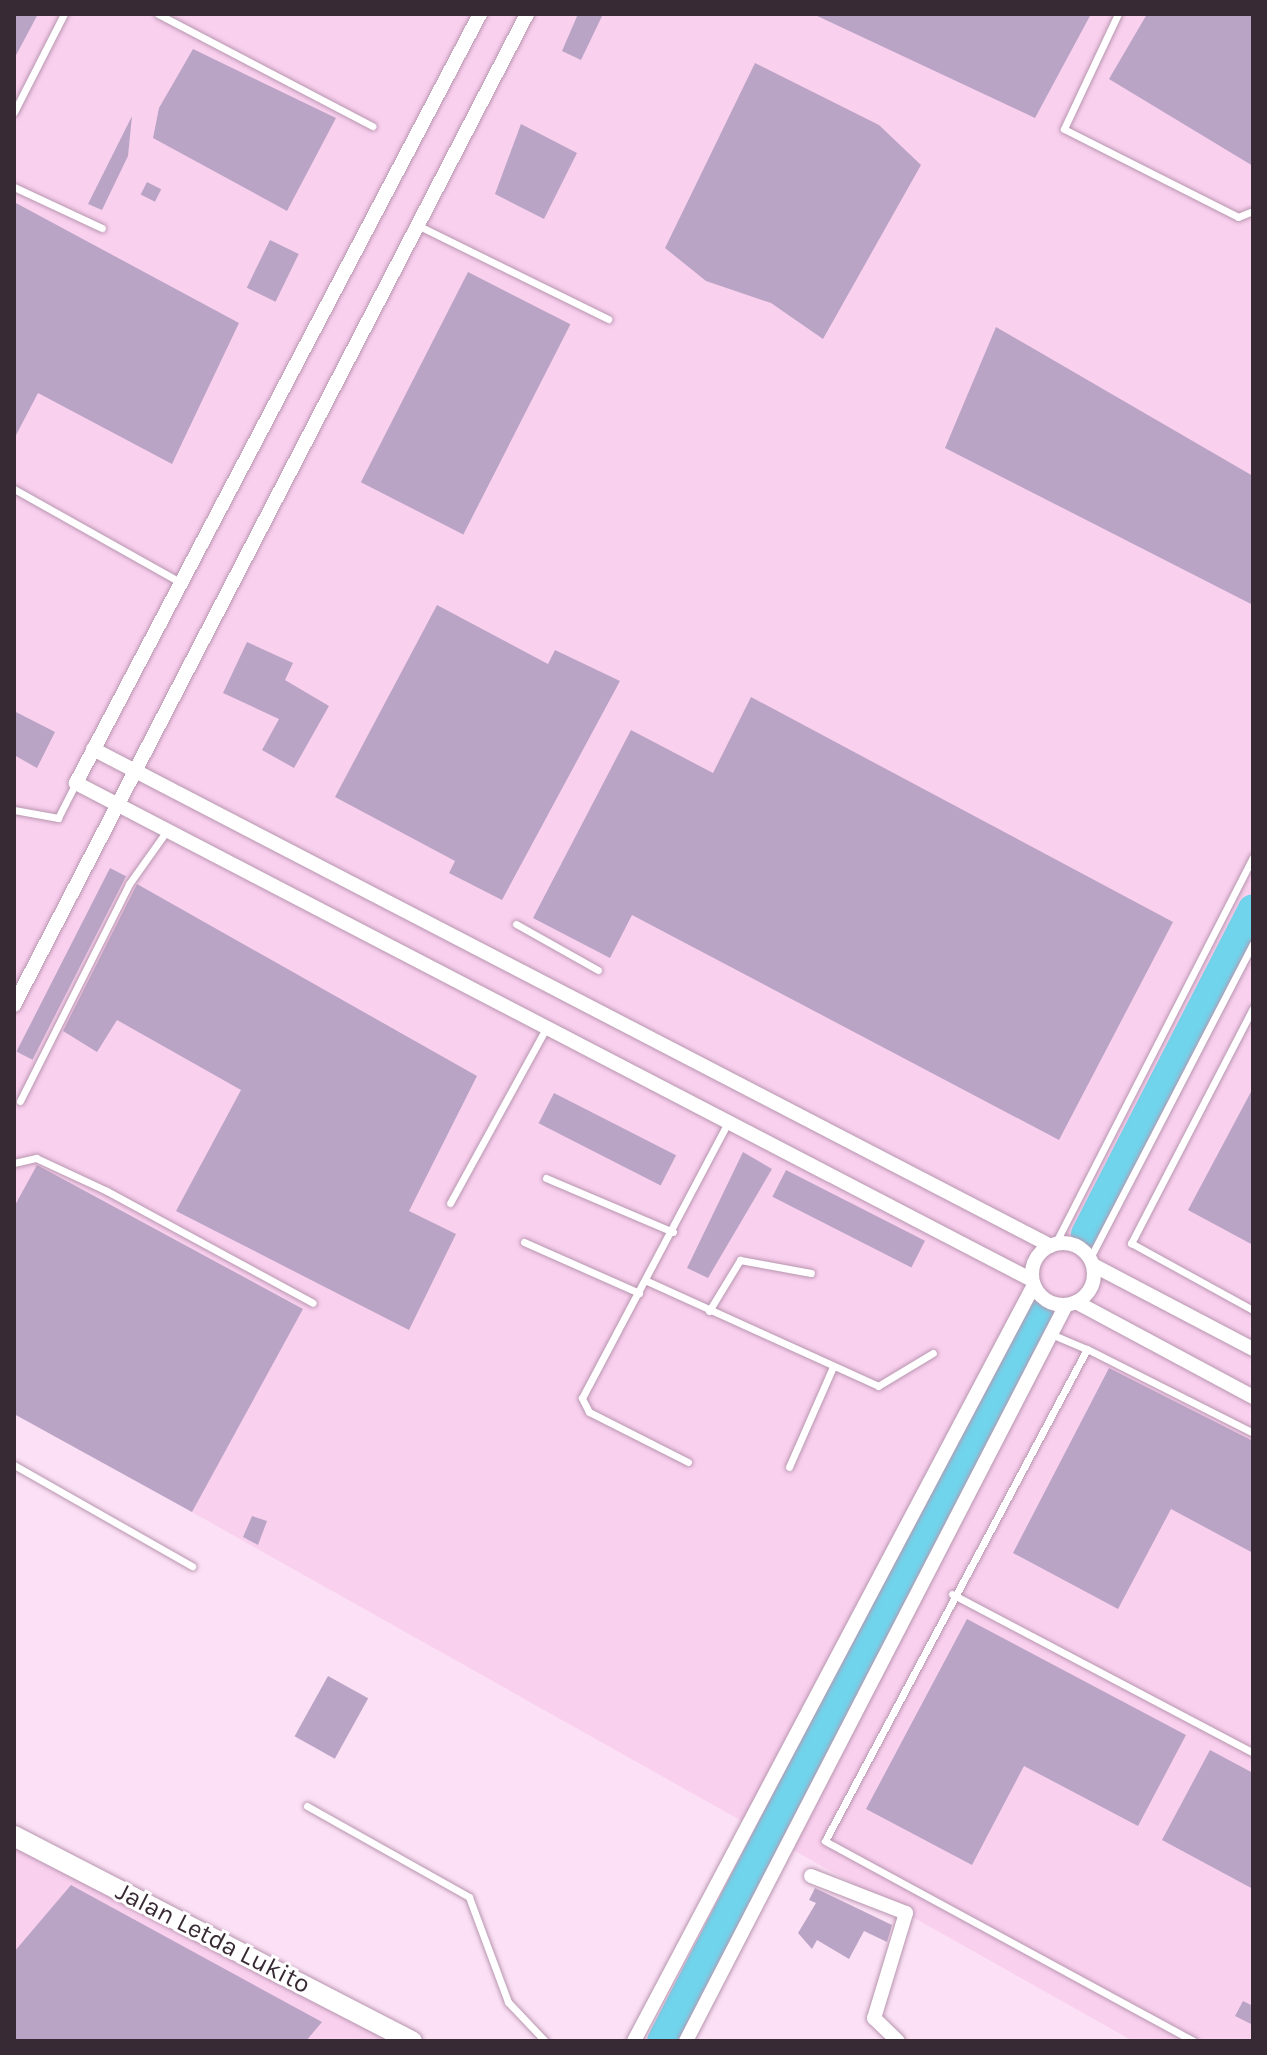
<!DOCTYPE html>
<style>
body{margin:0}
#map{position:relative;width:1267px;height:2055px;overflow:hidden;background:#fce0f5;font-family:Karla,sans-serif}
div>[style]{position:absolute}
.built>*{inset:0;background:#fad0ef}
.river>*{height:30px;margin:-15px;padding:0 15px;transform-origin:15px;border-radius:15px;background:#70d4ec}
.building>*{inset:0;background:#baa4c5;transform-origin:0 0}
.roads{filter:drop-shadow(0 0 2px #b796af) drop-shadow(0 0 2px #b796af)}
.lane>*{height:7px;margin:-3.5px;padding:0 3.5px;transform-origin:3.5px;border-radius:3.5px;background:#fff}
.street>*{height:14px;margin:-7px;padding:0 7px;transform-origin:7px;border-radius:7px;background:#fff}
.street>.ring{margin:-7px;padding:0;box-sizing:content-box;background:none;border:14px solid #fff;border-radius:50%}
.secondary>*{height:20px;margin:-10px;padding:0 10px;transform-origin:10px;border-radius:10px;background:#fff}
span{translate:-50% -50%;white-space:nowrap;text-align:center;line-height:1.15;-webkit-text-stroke:6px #fff;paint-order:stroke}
.street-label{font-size:26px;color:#382a34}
.frame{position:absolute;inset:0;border:16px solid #382a34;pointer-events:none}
</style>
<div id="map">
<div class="built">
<div style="clip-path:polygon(14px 14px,1253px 14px,1253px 2041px,1133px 2041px,14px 1412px)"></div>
<div style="clip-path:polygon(14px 1842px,398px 2041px,14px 2041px)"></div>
</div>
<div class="river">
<div style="left:1086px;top:1234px;width:365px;rotate:-62.8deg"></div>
<div style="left:662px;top:2041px;width:825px;rotate:-62.66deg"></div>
</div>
<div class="building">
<div style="clip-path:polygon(14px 14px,38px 14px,14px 59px)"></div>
<div style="clip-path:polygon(578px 14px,603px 14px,581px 60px,562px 51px)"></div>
<div style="clip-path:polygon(813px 14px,1091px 14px,1035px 118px)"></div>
<div style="clip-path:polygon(1147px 14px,1253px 14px,1253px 166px,1109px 79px)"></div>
<div style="clip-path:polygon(193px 49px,336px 118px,287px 211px,153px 138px,159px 108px)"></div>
<div style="clip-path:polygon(755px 63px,879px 125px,921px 165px,823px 339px,771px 303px,706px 281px,665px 248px)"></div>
<div style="clip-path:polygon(132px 116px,128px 156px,102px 210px,88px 204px)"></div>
<div style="clip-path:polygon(521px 124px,577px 153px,544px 219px,495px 194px)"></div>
<div style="left:147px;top:182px;width:16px;height:14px;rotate:27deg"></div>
<div style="clip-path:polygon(14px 202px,239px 323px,172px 464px,38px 393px,14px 439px)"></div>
<div style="left:270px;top:240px;width:32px;height:53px;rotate:26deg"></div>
<div style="left:468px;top:272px;width:115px;height:236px;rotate:27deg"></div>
<div style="clip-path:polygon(996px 327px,1253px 476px,1253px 605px,945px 448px)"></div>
<div style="clip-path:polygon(437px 605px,548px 664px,555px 650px,620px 681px,502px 900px,449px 873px,455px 861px,335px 797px)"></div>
<div style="clip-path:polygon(247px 642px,293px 663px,285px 680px,329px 706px,294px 768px,262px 750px,279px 719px,223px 693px)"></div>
<div style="clip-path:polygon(751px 697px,1173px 922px,1059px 1140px,632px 915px,610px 958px,533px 918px,631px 730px,713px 773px)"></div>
<div style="clip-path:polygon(14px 711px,55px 732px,37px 768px,14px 755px)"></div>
<div style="left:110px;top:868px;width:18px;height:206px;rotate:27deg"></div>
<div style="clip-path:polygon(137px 884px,477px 1076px,409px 1211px,456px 1234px,409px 1330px,176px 1211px,241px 1090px,117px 1020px,97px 1052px,63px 1031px)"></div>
<div style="clip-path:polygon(1253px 1088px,1253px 1245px,1188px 1210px)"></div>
<div style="left:554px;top:1093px;width:137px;height:34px;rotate:27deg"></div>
<div style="clip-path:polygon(743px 1152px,772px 1169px,708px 1278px,687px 1268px)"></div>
<div style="clip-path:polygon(37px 1165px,303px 1309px,192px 1512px,14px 1414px,14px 1207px)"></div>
<div style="left:786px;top:1170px;width:156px;height:30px;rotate:27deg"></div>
<div style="clip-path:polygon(1109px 1368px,1253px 1441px,1253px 1553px,1171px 1509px,1118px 1609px,1013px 1553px)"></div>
<div style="clip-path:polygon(252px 1516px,267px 1521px,258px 1545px,243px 1537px)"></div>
<div style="clip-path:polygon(967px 1619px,1186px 1735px,1138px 1826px,1024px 1766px,972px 1865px,866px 1809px)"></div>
<div style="left:328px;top:1676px;width:46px;height:69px;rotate:29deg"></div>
<div style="clip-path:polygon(1210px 1750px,1253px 1773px,1253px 1889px,1162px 1840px)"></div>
<div style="clip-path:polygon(71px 1885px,322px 2022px,306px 2041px,14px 2041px,14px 1952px)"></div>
<div style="clip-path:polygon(815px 1888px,892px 1925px,887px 1942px,864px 1931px,849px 1959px,817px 1940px,812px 1949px,798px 1933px,816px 1903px,809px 1900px)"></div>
<div style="clip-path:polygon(1243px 2001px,1253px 2006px,1253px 2025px,1235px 2016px)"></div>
</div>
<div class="roads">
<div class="lane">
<div style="left:158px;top:14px;width:242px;rotate:27.6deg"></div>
<div style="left:1118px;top:14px;width:127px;rotate:115.2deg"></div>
<div style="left:1064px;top:129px;width:195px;rotate:26.8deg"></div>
<div style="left:1238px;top:217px;width:16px;rotate:-22deg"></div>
<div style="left:14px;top:112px;width:110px;rotate:-63deg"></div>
<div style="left:14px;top:187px;width:97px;rotate:25deg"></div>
<div style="left:419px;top:226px;width:211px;rotate:26.2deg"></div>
<div style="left:14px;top:489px;width:194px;rotate:29.3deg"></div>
<div style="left:14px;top:810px;width:45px;rotate:10.3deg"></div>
<div style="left:58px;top:818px;width:39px;rotate:-63deg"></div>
<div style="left:516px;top:924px;width:94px;rotate:29.3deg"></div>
<div style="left:1253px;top:1008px;width:265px;rotate:117.4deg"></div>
<div style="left:1131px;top:1243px;width:139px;rotate:28.8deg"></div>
<div style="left:20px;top:1101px;width:243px;rotate:-63.3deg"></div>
<div style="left:129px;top:884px;width:64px;rotate:-54.6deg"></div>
<div style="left:14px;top:1163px;width:23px;rotate:-13deg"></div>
<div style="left:36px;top:1158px;width:78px;rotate:24.9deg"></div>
<div style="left:107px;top:1191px;width:234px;rotate:28.5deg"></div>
<div style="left:546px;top:1178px;width:138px;rotate:23deg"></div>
<div style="left:450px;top:1203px;width:197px;rotate:-61.2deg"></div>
<div style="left:524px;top:1242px;width:126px;rotate:23.9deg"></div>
<div style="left:1055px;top:1244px;width:435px;rotate:-62.9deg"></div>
<div style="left:1090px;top:1258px;width:355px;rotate:-62.6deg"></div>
<div style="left:647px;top:1281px;width:254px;rotate:24.4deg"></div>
<div style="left:878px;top:1386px;width:64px;rotate:-31deg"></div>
<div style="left:709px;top:1311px;width:60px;rotate:-58.7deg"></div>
<div style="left:740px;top:1260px;width:72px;rotate:10.4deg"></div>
<div style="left:1051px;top:1334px;width:39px;rotate:23deg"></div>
<div style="left:1087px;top:1349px;width:557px;rotate:118.04deg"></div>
<div style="left:825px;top:1841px;width:420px;rotate:28.5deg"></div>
<div style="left:1087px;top:1349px;width:186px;rotate:26.8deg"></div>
<div style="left:688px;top:1462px;width:111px;rotate:-153.2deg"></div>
<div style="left:589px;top:1412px;width:16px;rotate:-117deg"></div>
<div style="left:582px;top:1398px;width:312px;rotate:-62.1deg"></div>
<div style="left:14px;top:1465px;width:205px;rotate:29.6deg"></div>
<div style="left:789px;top:1467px;width:109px;rotate:-66.3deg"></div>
<div style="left:952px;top:1594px;width:340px;rotate:27.8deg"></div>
<div style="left:307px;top:1806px;width:186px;rotate:29.3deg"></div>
<div style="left:469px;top:1897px;width:112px;rotate:69.6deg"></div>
<div style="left:508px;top:2002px;width:54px;rotate:46.5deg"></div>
</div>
<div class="street">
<div style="left:480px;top:14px;width:869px;rotate:117.72deg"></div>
<div style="left:76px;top:783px;width:1077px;rotate:27.47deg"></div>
<div style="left:93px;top:749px;width:1079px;rotate:27.42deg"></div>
<div style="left:14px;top:1005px;width:1116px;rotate:-62.63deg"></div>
<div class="ring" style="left:1032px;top:1243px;width:48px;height:48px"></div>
<div style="left:1093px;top:1265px;width:181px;rotate:27.7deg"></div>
<div style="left:1076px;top:1302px;width:201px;rotate:28.2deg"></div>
<div style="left:811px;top:1876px;width:102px;rotate:21.3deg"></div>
<div style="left:906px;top:1913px;width:110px;rotate:106.9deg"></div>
<div style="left:874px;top:2018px;width:33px;rotate:44deg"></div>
<div style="left:634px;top:2041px;width:855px;rotate:-62.12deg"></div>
<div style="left:686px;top:2041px;width:828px;rotate:-62.69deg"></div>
</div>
<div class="secondary">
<div style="left:14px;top:1836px;width:448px;rotate:27.3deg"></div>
</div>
</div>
<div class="street-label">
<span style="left:213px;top:1938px;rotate:27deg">Jalan Letda Lukito</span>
</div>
<div class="frame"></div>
</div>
